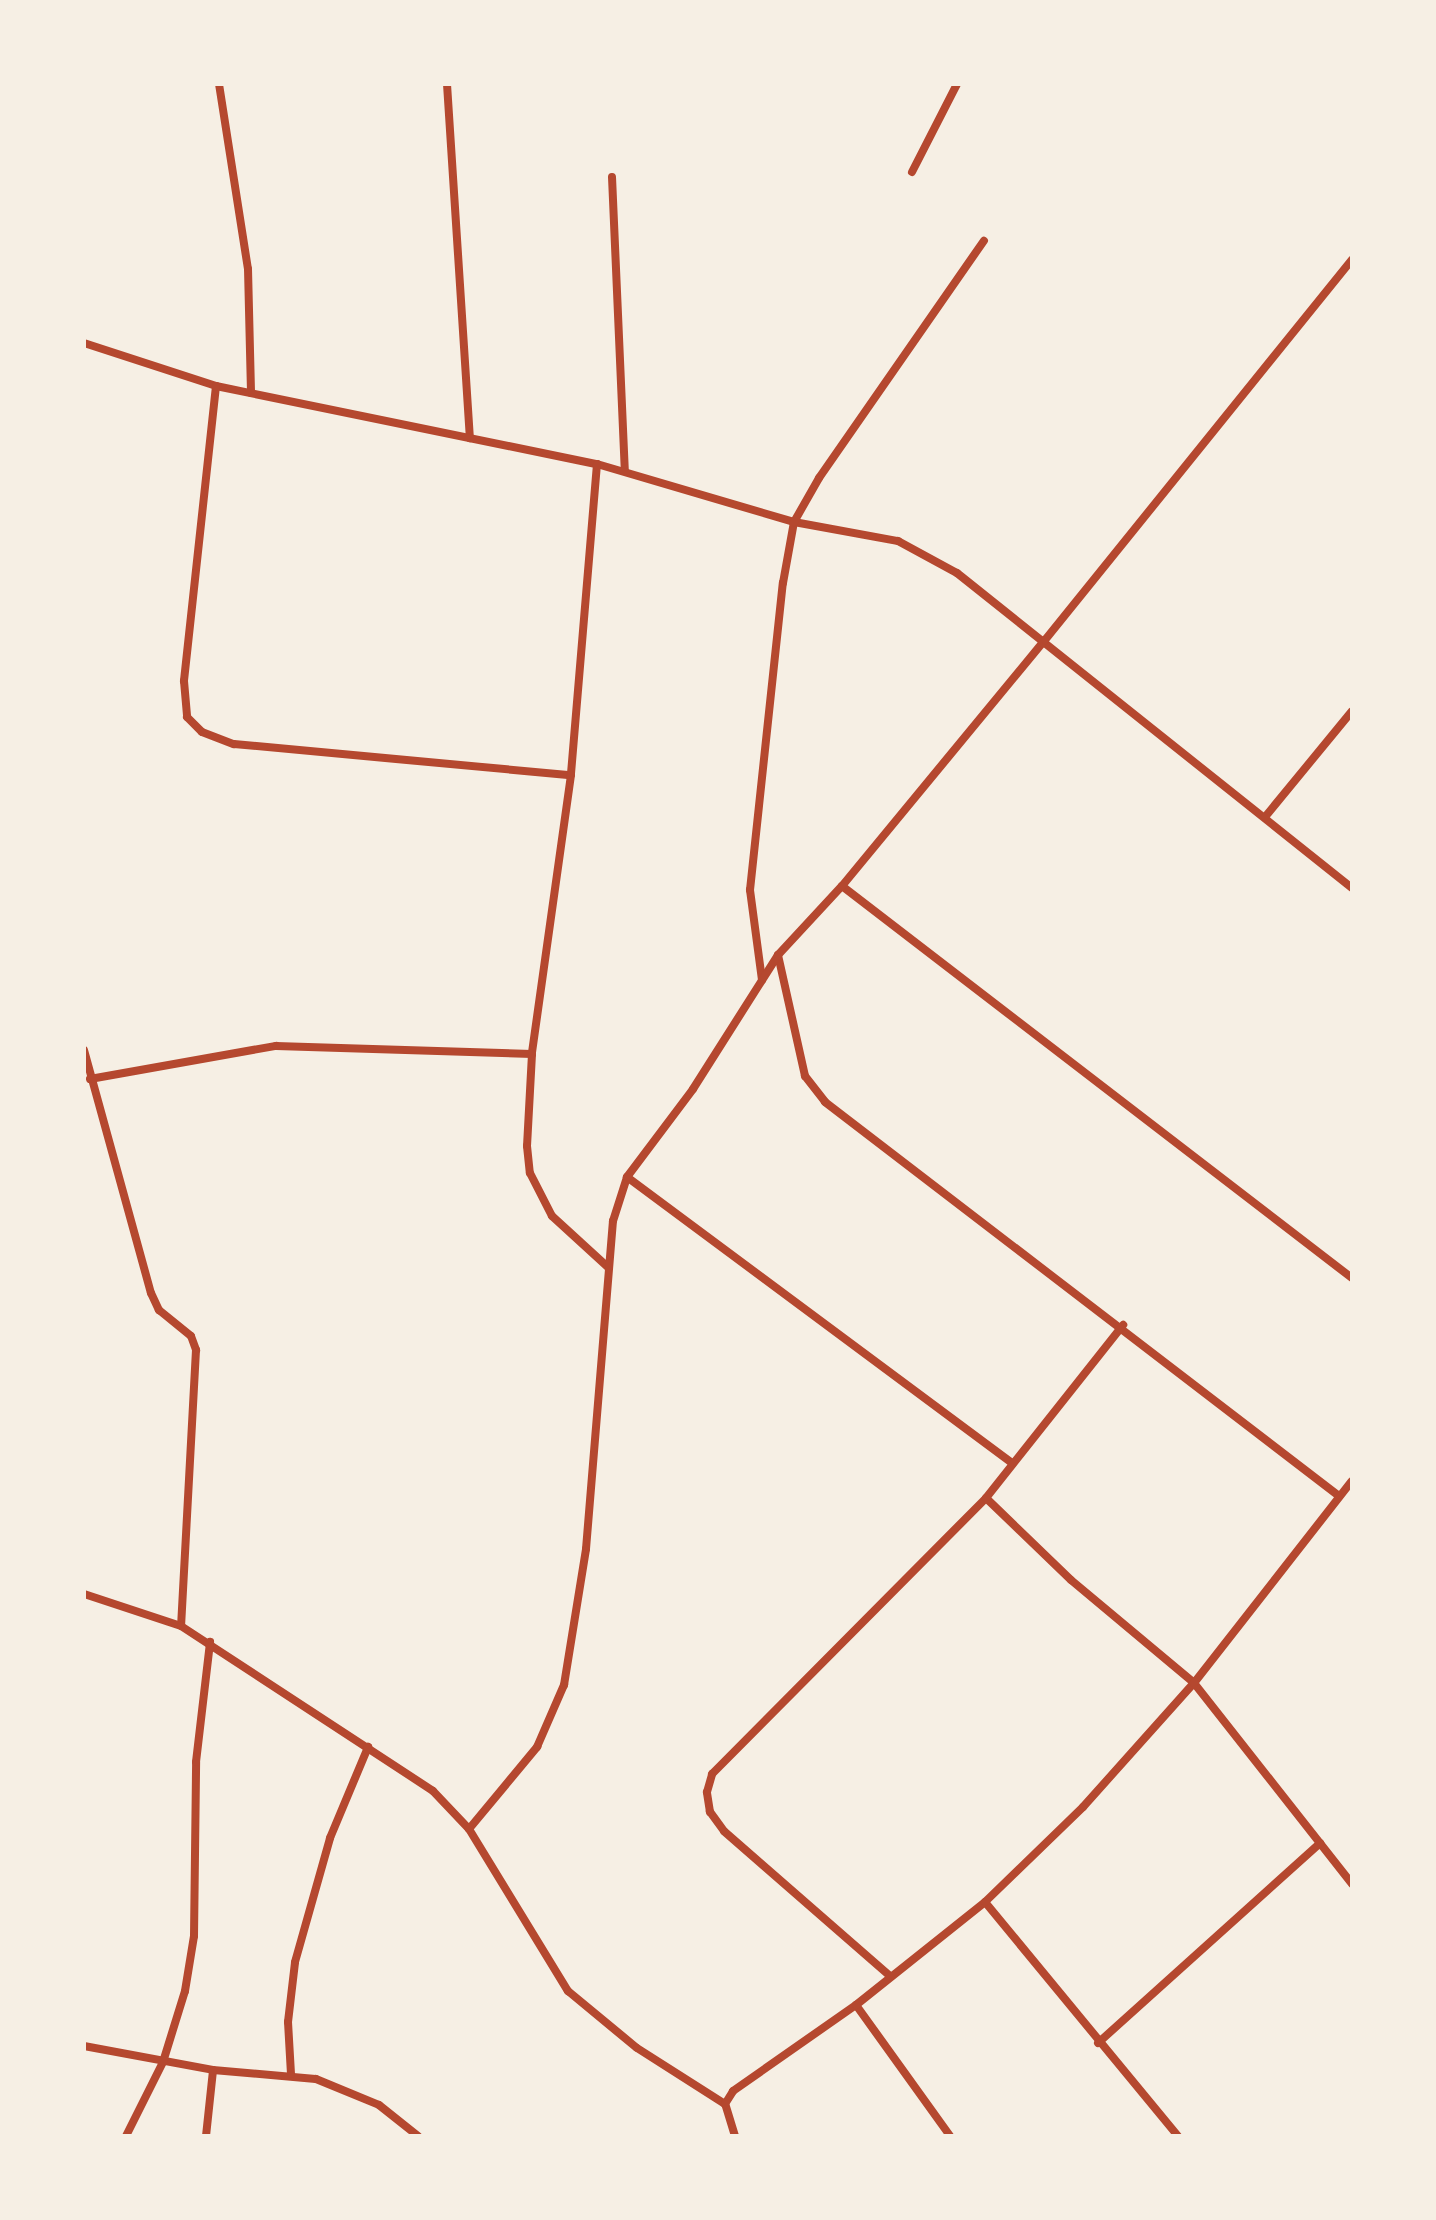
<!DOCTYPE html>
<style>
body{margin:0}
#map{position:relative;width:1436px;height:2220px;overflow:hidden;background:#f6efe4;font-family:"Open Sans",sans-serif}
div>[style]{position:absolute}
.minor>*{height:8px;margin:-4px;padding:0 4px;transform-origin:4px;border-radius:4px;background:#b5482f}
span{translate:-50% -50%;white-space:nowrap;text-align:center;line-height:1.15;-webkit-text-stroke:8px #f6efe4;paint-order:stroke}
.frame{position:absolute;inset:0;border:86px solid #f6efe4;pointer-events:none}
</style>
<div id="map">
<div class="minor">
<div style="left:219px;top:84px;width:187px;rotate:81.1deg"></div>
<div style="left:248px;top:269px;width:124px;rotate:88.6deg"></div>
<div style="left:447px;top:84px;width:355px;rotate:86.3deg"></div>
<div style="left:912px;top:172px;width:99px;rotate:-62.9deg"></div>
<div style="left:612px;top:177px;width:294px;rotate:87.5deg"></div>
<div style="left:84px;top:343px;width:139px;rotate:18deg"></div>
<div style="left:216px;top:386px;width:389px;rotate:11.6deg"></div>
<div style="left:597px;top:464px;width:205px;rotate:16.4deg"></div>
<div style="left:794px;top:522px;width:106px;rotate:10.4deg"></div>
<div style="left:898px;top:541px;width:67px;rotate:28.5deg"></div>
<div style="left:957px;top:573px;width:505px;rotate:38.57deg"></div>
<div style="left:216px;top:386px;width:297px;rotate:96.2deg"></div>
<div style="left:184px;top:681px;width:36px;rotate:85deg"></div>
<div style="left:187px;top:717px;width:21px;rotate:45deg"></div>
<div style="left:202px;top:732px;width:34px;rotate:21deg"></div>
<div style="left:234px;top:744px;width:338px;rotate:5.3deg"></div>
<div style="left:597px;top:464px;width:312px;rotate:94.8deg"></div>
<div style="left:571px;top:775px;width:282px;rotate:98deg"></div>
<div style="left:532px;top:1054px;width:92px;rotate:93.1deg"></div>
<div style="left:527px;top:1146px;width:27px;rotate:84deg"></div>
<div style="left:530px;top:1173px;width:48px;rotate:62.9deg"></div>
<div style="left:552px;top:1216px;width:77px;rotate:42.4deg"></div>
<div style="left:1265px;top:817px;width:137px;rotate:-50.6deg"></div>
<div style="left:842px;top:886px;width:643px;rotate:37.55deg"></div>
<div style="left:778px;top:955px;width:124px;rotate:77.4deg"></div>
<div style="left:805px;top:1076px;width:33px;rotate:52deg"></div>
<div style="left:825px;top:1102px;width:648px;rotate:37.47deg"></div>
<div style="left:762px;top:980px;width:91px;rotate:-97.6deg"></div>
<div style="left:750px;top:890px;width:309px;rotate:-83.9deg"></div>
<div style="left:783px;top:583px;width:62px;rotate:-79.8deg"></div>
<div style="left:794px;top:522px;width:51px;rotate:-60.4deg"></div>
<div style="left:819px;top:478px;width:289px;rotate:-55.2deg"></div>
<div style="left:84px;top:1050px;width:252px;rotate:74.6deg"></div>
<div style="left:151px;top:1293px;width:19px;rotate:65deg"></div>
<div style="left:159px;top:1310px;width:41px;rotate:39.1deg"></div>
<div style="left:191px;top:1336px;width:15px;rotate:70deg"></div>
<div style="left:196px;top:1350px;width:276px;rotate:93.1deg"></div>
<div style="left:181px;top:1626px;width:102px;rotate:-161.7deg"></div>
<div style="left:90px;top:1079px;width:189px;rotate:-10.1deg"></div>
<div style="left:276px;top:1046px;width:256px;rotate:1.8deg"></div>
<div style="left:627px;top:1177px;width:480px;rotate:36.6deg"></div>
<div style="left:986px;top:1498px;width:118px;rotate:44deg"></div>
<div style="left:1071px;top:1580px;width:160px;rotate:39.9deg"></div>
<div style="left:1194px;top:1683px;width:256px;rotate:51.8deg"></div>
<div style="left:181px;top:1626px;width:301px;rotate:33.2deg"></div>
<div style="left:433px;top:1791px;width:52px;rotate:46.5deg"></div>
<div style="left:469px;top:1829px;width:190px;rotate:58.6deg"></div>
<div style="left:568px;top:1991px;width:89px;rotate:39.6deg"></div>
<div style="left:637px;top:2048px;width:104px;rotate:32.5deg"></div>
<div style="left:469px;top:1829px;width:107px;rotate:-50.3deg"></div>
<div style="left:537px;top:1747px;width:68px;rotate:-66.5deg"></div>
<div style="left:564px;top:1685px;width:138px;rotate:-80.8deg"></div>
<div style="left:586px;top:1549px;width:329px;rotate:-85.3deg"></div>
<div style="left:613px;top:1221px;width:46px;rotate:-72.3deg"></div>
<div style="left:627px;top:1177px;width:110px;rotate:-53.1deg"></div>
<div style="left:693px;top:1089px;width:159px;rotate:-57.6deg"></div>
<div style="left:778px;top:955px;width:94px;rotate:-47.2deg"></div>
<div style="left:842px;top:886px;width:319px;rotate:-50.5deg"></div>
<div style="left:1045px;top:640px;width:489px;rotate:-51.1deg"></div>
<div style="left:985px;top:1902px;width:303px;rotate:50.5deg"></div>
<div style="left:890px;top:1976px;width:220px;rotate:-138.9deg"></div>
<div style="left:724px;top:1831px;width:24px;rotate:-126deg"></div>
<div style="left:710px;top:1812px;width:20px;rotate:-99deg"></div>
<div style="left:707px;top:1792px;width:19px;rotate:-74deg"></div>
<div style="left:712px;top:1774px;width:389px;rotate:-45.2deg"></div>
<div style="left:986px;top:1498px;width:221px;rotate:-51.6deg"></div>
<div style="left:856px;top:2005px;width:161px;rotate:54.3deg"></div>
<div style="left:1098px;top:2043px;width:299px;rotate:-42deg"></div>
<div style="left:84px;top:2046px;width:131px;rotate:10.5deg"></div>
<div style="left:213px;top:2070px;width:103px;rotate:5deg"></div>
<div style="left:316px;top:2079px;width:68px;rotate:22.4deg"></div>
<div style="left:379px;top:2105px;width:50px;rotate:38.5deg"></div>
<div style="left:291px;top:2074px;width:52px;rotate:-93.3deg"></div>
<div style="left:288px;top:2022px;width:60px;rotate:-83.3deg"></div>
<div style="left:295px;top:1962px;width:129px;rotate:-74.2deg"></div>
<div style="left:330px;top:1838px;width:99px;rotate:-67.3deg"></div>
<div style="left:126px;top:2136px;width:83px;rotate:-63.4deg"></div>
<div style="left:163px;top:2062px;width:74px;rotate:-72.8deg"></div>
<div style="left:185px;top:1991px;width:56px;rotate:-80.7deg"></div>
<div style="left:194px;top:1936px;width:174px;rotate:-89.3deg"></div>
<div style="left:196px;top:1762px;width:121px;rotate:-83.3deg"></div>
<div style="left:206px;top:2136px;width:66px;rotate:-83.9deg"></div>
<div style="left:735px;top:2136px;width:34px;rotate:-107deg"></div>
<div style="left:725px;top:2104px;width:15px;rotate:-58deg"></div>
<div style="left:733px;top:2091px;width:150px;rotate:-35deg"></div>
<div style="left:856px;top:2005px;width:165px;rotate:-38.6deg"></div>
<div style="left:985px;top:1902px;width:136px;rotate:-44.1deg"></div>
<div style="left:1083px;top:1807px;width:166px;rotate:-48.2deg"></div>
<div style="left:1194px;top:1683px;width:256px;rotate:-52deg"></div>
</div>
<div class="frame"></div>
</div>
